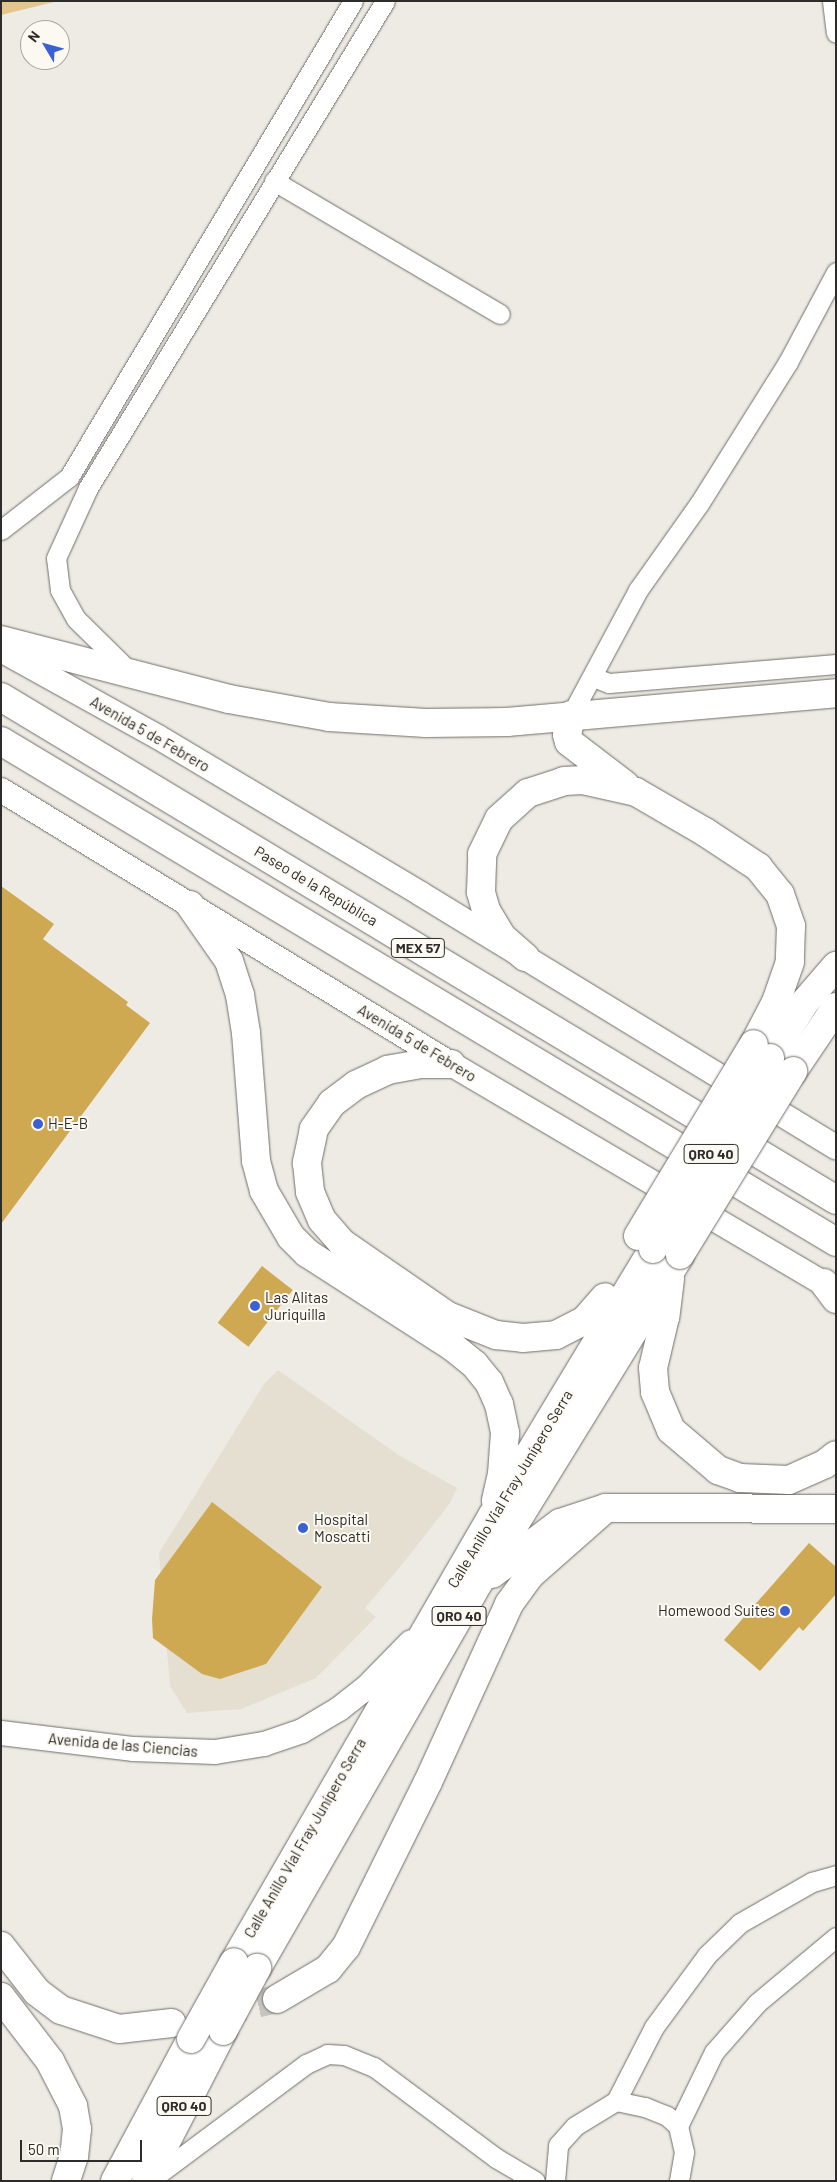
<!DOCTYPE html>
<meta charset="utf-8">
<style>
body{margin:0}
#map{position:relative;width:837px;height:2182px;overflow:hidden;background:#eeebe5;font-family:Barlow,sans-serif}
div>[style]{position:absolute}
.built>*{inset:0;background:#e5dfd2}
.green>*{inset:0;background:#e3c78a}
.building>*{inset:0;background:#cea952;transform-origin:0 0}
.highway-tunnel>*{height:28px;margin-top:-14px;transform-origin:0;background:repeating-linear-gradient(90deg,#c7c5c0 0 28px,transparent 0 42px)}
.roads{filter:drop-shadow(0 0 1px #706d68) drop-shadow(0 0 1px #706d68)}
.minor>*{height:19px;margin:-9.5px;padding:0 9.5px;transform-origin:9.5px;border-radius:9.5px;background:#fff}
.major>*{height:24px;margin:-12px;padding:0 12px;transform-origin:12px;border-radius:12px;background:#fff}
.highway>*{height:28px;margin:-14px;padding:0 14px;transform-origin:14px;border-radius:14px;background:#fff}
.bridges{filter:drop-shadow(0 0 1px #706d68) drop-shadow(0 0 1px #706d68)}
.highway-bridge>*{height:28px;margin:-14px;padding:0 14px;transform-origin:14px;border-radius:14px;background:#fff}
.dots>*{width:14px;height:14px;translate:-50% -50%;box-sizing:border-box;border:2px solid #fcf9f2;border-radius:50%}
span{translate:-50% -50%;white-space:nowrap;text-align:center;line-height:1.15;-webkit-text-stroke:4px #fcf9f2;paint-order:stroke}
.shield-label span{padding:1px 4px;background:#fcf9f2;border:1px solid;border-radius:4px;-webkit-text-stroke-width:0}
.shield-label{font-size:14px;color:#2d2c2a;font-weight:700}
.street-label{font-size:15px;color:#2d2c2a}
.poi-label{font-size:15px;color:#2d2c2a}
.left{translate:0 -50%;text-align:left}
.right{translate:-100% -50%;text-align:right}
.frame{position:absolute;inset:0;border:2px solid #2d2c2a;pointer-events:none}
.north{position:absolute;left:20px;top:20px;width:50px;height:50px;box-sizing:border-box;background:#fcf9f2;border:1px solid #a9a7a2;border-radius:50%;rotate:307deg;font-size:14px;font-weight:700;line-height:20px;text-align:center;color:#2d2c2a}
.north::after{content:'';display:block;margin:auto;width:18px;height:22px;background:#3b60d1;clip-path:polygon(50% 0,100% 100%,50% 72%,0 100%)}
.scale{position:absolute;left:20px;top:2140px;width:122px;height:22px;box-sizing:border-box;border:2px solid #2d2c2a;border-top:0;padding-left:6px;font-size:15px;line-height:18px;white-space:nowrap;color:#2d2c2a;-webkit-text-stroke:4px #fcf9f2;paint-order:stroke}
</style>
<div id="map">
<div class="built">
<div style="clip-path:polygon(278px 1370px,400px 1456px,457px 1488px,450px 1503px,405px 1561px,365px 1608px,376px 1617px,316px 1678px,241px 1709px,187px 1713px,170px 1686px,159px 1553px,264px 1384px)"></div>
</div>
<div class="green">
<div style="clip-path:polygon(1px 1px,58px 1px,1px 15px)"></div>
</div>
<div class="building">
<div style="clip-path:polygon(1px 886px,54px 924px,43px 939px,128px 1002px,126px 1005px,150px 1023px,1px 1224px)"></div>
<div style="left:262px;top:1266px;width:39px;height:72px;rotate:38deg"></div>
<div style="clip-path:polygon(212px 1502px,322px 1587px,266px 1664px,220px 1679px,202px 1674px,153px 1638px,152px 1619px,155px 1580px)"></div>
<div style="clip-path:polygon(809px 1543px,836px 1567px,836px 1594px,803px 1631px,799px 1627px,760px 1671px,724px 1640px)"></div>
</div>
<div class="highway-tunnel">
<div style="left:217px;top:2013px;width:62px;rotate:-13.1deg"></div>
</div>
<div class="roads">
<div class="minor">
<div style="left:832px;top:1px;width:32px;rotate:83deg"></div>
<div style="left:274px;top:181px;width:262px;rotate:30.5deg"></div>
<div style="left:1px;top:530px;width:86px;rotate:-37.9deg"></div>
<div style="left:69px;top:477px;width:554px;rotate:-59.18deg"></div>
<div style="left:129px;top:671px;width:74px;rotate:-135.5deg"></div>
<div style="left:76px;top:619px;width:33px;rotate:-119deg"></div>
<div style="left:60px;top:590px;width:32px;rotate:-97deg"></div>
<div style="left:56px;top:558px;width:77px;rotate:-65.4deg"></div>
<div style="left:88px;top:488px;width:570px;rotate:-58.62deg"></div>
<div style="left:593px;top:677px;width:17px;rotate:21deg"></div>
<div style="left:609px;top:683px;width:228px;rotate:-4.8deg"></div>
<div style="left:571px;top:715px;width:142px;rotate:-61.8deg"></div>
<div style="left:638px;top:590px;width:105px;rotate:-54.7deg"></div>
<div style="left:699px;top:504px;width:168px;rotate:-57.9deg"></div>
<div style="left:788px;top:362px;width:102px;rotate:-61.9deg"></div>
<div style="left:616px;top:2101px;width:83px;rotate:-62.8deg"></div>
<div style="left:654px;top:2027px;width:89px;rotate:-53.6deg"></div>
<div style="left:707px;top:1955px;width:46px;rotate:-44.1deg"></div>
<div style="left:740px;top:1923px;width:83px;rotate:-29.7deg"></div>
<div style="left:812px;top:1882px;width:25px;rotate:-16deg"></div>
<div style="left:678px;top:2126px;width:82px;rotate:-64.1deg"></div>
<div style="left:714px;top:2052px;width:65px;rotate:-48.7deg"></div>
<div style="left:757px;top:2003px;width:103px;rotate:-39.9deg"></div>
<div style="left:149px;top:2181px;width:196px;rotate:-36.7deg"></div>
<div style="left:306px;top:2064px;width:23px;rotate:-25deg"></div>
<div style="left:327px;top:2054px;width:17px;rotate:3deg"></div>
<div style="left:344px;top:2055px;width:32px;rotate:22deg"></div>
<div style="left:374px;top:2067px;width:152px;rotate:36.7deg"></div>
<div style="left:496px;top:2158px;width:45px;rotate:30.5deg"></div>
<div style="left:555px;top:2181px;width:36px;rotate:-85deg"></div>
<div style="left:558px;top:2145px;width:25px;rotate:-48deg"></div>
<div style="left:575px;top:2126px;width:48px;rotate:-31.4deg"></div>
<div style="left:616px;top:2101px;width:30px;rotate:12deg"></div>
<div style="left:645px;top:2107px;width:24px;rotate:22deg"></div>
<div style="left:667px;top:2116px;width:15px;rotate:42deg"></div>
<div style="left:678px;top:2126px;width:27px;rotate:77deg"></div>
<div style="left:684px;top:2152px;width:29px;rotate:100deg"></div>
</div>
<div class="major">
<div style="left:1px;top:650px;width:179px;rotate:29deg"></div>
<div style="left:158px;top:737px;width:306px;rotate:30.8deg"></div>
<div style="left:421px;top:894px;width:486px;rotate:31.4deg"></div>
<div style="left:1px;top:790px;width:527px;rotate:31.34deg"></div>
<div style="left:451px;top:1064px;width:447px;rotate:30.5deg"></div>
<div style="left:1px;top:1733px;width:134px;rotate:6.9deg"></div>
<div style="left:134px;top:1749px;width:81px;rotate:2.1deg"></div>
<div style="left:215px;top:1752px;width:50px;rotate:-9.3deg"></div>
<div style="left:264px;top:1744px;width:40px;rotate:-18.9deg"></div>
<div style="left:302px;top:1731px;width:43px;rotate:-30.7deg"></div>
<div style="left:339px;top:1709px;width:34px;rotate:-38deg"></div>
<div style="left:366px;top:1688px;width:64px;rotate:-45.6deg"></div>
</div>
<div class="highway">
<div style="left:1px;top:640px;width:236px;rotate:14.5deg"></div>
<div style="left:229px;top:699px;width:102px;rotate:10.2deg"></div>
<div style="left:329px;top:717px;width:97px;rotate:3.5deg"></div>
<div style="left:426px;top:723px;width:81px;rotate:-0.7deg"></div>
<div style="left:507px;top:722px;width:330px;rotate:-5deg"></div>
<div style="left:1px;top:697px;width:975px;rotate:31.06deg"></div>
<div style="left:571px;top:715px;width:20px;rotate:101deg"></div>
<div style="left:567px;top:735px;width:7px;rotate:74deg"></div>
<div style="left:569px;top:742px;width:71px;rotate:37.5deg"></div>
<div style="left:1px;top:741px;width:974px;rotate:30.96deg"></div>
<div style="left:190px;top:905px;width:68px;rotate:55.1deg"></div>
<div style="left:229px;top:961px;width:36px;rotate:72deg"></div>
<div style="left:240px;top:995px;width:38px;rotate:81deg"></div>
<div style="left:246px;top:1033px;width:128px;rotate:85.5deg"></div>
<div style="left:256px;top:1161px;width:31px;rotate:75deg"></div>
<div style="left:264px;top:1191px;width:53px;rotate:59.6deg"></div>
<div style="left:291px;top:1237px;width:23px;rotate:45deg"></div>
<div style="left:307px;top:1253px;width:174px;rotate:32.8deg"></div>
<div style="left:453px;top:1347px;width:28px;rotate:39deg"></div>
<div style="left:475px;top:1365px;width:22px;rotate:51deg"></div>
<div style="left:489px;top:1382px;width:24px;rotate:66deg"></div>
<div style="left:499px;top:1404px;width:30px;rotate:78deg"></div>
<div style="left:505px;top:1433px;width:41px;rotate:94.2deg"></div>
<div style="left:502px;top:1474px;width:27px;rotate:103deg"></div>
<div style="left:525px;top:957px;width:30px;rotate:-139deg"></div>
<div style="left:502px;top:937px;width:31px;rotate:-121deg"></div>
<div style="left:486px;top:910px;width:19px;rotate:-106deg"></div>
<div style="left:481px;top:892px;width:38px;rotate:-88deg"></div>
<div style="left:482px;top:854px;width:39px;rotate:-64deg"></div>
<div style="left:499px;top:819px;width:39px;rotate:-42deg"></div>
<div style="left:528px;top:793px;width:38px;rotate:-18deg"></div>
<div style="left:564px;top:781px;width:19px;rotate:-3deg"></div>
<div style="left:583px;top:780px;width:54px;rotate:12.8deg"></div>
<div style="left:636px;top:792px;width:80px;rotate:30.1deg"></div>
<div style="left:705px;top:832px;width:64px;rotate:33.4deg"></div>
<div style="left:758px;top:867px;width:35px;rotate:51deg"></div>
<div style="left:780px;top:894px;width:34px;rotate:71deg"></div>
<div style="left:791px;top:926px;width:36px;rotate:92deg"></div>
<div style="left:790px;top:962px;width:42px;rotate:109.3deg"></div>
<div style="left:776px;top:1002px;width:47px;rotate:117.6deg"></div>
<div style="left:770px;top:1058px;width:66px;rotate:-58deg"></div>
<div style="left:805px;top:1002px;width:48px;rotate:-49.3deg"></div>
<div style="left:451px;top:1064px;width:30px;rotate:180deg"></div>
<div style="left:421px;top:1064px;width:34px;rotate:170deg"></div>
<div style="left:388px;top:1070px;width:35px;rotate:155deg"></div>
<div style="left:356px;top:1085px;width:30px;rotate:143deg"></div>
<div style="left:332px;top:1103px;width:32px;rotate:125deg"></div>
<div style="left:314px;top:1129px;width:35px;rotate:102deg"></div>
<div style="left:307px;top:1163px;width:29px;rotate:84deg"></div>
<div style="left:310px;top:1192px;width:30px;rotate:67deg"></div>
<div style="left:322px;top:1220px;width:30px;rotate:49deg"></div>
<div style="left:342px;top:1243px;width:129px;rotate:34.6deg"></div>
<div style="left:448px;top:1316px;width:52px;rotate:21.6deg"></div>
<div style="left:496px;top:1335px;width:27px;rotate:6deg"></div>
<div style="left:523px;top:1338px;width:33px;rotate:-5deg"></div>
<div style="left:556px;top:1335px;width:33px;rotate:-27deg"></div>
<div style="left:585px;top:1320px;width:30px;rotate:-49deg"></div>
<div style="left:793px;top:1071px;width:77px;rotate:-56.1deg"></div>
<div style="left:670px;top:1279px;width:38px;rotate:97deg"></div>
<div style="left:665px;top:1317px;width:52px;rotate:103.2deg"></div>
<div style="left:653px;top:1368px;width:24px;rotate:85deg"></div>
<div style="left:655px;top:1392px;width:41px;rotate:67.2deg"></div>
<div style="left:671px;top:1430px;width:62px;rotate:40.4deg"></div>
<div style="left:718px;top:1470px;width:23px;rotate:20deg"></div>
<div style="left:740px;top:1478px;width:49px;rotate:2.3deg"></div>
<div style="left:789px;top:1480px;width:39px;rotate:-24deg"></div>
<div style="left:825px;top:1464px;width:14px;rotate:-39deg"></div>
<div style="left:824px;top:1283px;width:20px;rotate:53deg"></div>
<div style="left:492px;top:1574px;width:85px;rotate:-36.9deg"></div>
<div style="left:560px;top:1523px;width:48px;rotate:-18.1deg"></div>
<div style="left:606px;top:1508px;width:230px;rotate:0.2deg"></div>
<div style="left:1px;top:1946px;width:58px;rotate:52deg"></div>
<div style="left:37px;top:1992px;width:30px;rotate:37deg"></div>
<div style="left:61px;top:2010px;width:61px;rotate:18.1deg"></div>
<div style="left:119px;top:2029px;width:53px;rotate:-6.5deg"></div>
<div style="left:234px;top:1962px;width:515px;rotate:-59.95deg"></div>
<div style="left:492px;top:1516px;width:312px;rotate:-58.9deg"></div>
<div style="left:257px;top:1968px;width:434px;rotate:-60.1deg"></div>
<div style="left:473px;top:1592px;width:395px;rotate:-58.4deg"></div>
<div style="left:1px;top:1997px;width:81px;rotate:52.6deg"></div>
<div style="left:50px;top:2061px;width:51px;rotate:62.9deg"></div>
<div style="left:73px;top:2106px;width:23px;rotate:80deg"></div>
<div style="left:77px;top:2129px;width:27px;rotate:96deg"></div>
<div style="left:74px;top:2156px;width:26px;rotate:108deg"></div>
<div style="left:277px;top:1999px;width:59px;rotate:-30.5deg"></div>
<div style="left:328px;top:1969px;width:28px;rotate:-51deg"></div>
<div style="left:346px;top:1947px;width:184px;rotate:-63.6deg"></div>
<div style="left:428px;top:1782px;width:196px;rotate:-65.5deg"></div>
<div style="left:509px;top:1604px;width:36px;rotate:-54deg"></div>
<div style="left:530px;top:1575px;width:101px;rotate:-41.4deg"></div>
<div style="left:115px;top:2181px;width:161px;rotate:-61.8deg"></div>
<div style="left:146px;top:2181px;width:169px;rotate:-62.8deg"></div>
</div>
</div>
<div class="bridges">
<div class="highway-bridge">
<div style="left:638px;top:1236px;width:224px;rotate:-58.9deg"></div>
<div style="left:653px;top:1249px;width:224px;rotate:-58.5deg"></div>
<div style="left:680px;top:1255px;width:216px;rotate:-58.4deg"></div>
<div style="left:223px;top:2031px;width:72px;rotate:-61.6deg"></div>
<div style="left:191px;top:2039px;width:88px;rotate:-60.8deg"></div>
</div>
</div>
<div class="dots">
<div style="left:38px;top:1124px;background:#3b60d1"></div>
<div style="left:255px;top:1306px;background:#3b60d1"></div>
<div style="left:303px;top:1528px;background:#3b60d1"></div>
<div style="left:785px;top:1611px;background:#3b60d1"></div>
</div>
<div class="shield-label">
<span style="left:418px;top:948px">MEX 57</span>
<span style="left:711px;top:1154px">QRO 40</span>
<span style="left:459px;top:1616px">QRO 40</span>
<span style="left:184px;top:2106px">QRO 40</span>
</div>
<div class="street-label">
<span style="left:150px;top:734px;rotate:30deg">Avenida 5 de Febrero</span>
<span style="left:316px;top:886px;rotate:31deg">Paseo de la República</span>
<span style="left:417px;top:1043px;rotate:31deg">Avenida 5 de Febrero</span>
<span style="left:510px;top:1489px;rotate:-59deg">Calle Anillo Vial Fray Junípero Serra</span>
<span style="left:123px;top:1745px;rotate:5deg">Avenida de las Ciencias</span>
<span style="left:305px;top:1838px;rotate:-60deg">Calle Anillo Vial Fray Junípero Serra</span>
</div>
<div class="poi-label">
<span class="left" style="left:48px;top:1124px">H-E-B</span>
<span class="left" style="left:265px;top:1306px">Las Alitas<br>Juriquilla</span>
<span class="left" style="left:314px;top:1528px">Hospital<br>Moscatti</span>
<span class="right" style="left:775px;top:1611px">Homewood Suites</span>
</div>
<div class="frame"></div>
<div class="north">N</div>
<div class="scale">50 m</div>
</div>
